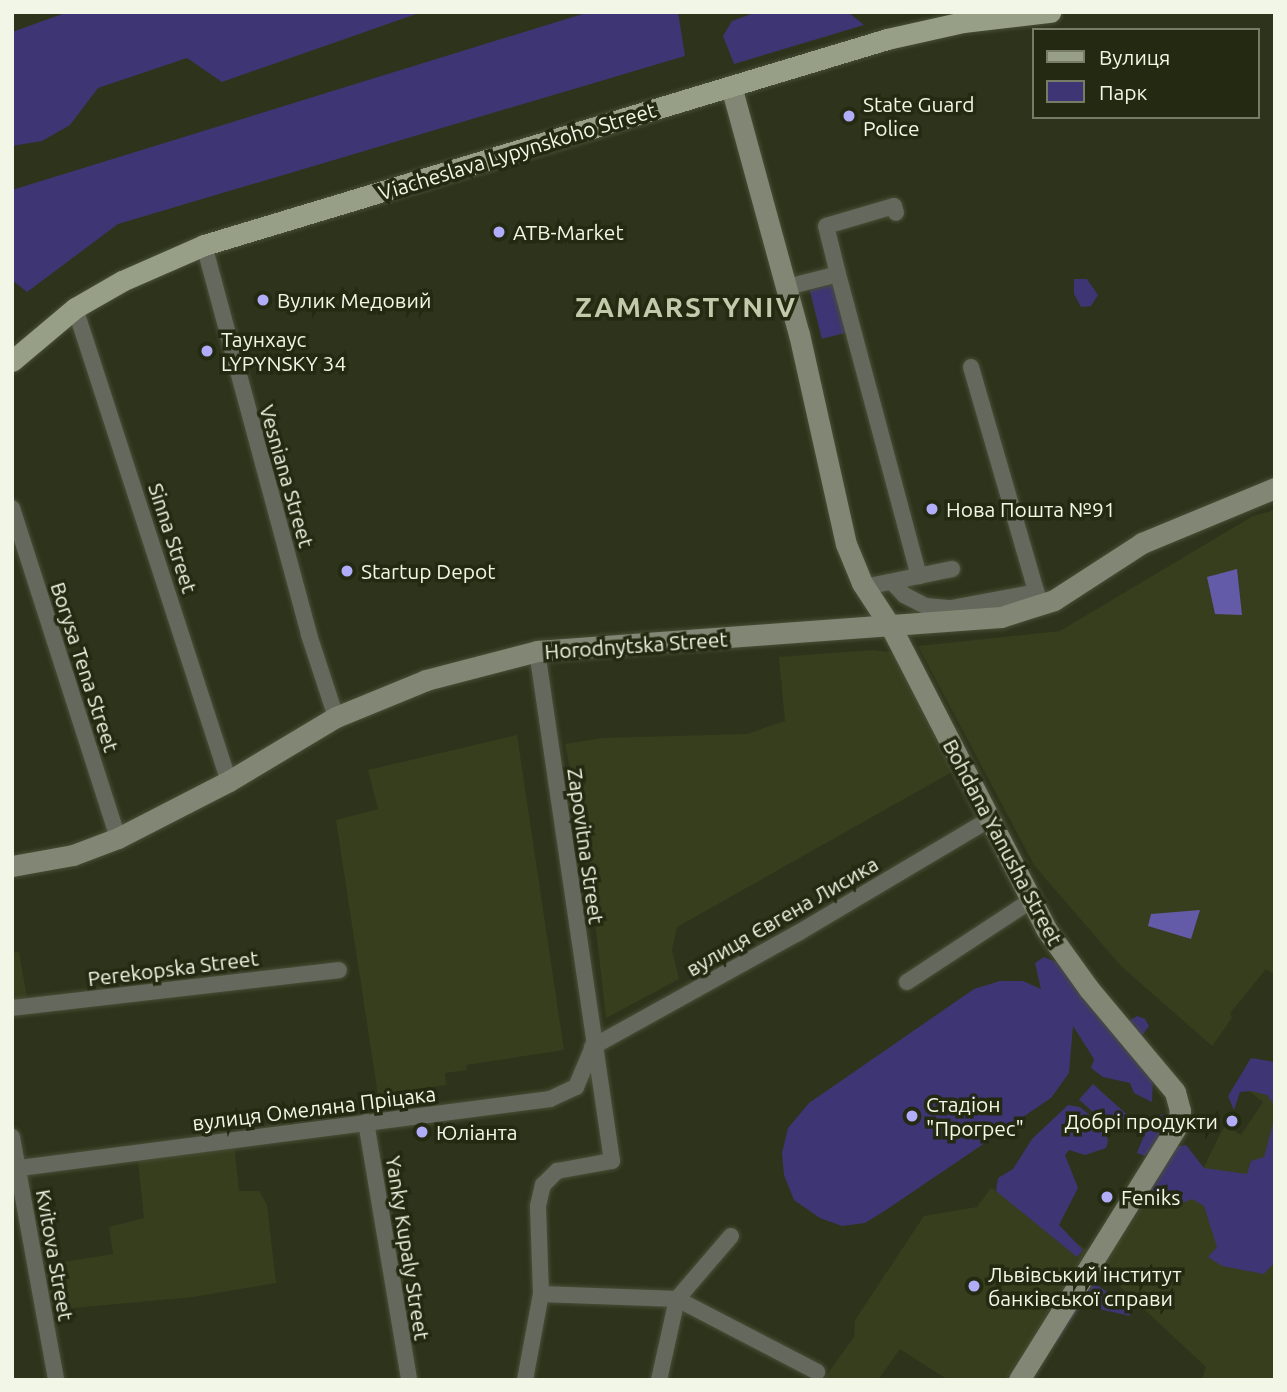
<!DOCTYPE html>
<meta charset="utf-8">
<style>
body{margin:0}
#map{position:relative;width:1287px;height:1392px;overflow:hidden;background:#2d341b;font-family:Ubuntu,sans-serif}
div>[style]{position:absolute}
.built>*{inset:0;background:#363e1e}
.green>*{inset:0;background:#3e3574;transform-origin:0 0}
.water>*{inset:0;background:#635ba8}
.roads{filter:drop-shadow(0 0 2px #484f37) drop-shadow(0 0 2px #484f37)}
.street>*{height:16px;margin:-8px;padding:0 8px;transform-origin:8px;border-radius:8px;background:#65685c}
.secondary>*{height:21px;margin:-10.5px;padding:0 10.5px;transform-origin:10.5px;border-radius:10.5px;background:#818774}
.primary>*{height:21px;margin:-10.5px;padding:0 10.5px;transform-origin:10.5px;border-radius:10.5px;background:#979f86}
.dots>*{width:19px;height:19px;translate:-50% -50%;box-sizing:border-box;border:4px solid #242a11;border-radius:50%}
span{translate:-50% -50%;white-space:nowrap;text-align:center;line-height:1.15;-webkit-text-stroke:7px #242a11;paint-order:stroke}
.poi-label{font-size:21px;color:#f1f6e6}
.left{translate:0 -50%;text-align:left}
.right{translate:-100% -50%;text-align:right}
.street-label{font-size:21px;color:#f1f6e6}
.district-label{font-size:28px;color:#c1caab;font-weight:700;letter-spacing:2px}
.frame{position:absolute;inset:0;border:14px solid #f1f6e6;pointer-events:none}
.legend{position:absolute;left:1032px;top:28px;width:228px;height:91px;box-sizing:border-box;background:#242a11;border:2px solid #767c66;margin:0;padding:9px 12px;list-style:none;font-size:21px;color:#f1f6e6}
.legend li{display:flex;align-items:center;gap:14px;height:35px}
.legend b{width:35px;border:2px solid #767c66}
</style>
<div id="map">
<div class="built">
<div style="clip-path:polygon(1275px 510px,1275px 975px,1266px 969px,1230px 1013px,1232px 1018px,1212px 1046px,1121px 966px,1034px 865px,918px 646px,1060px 631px,1253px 516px)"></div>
<div style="clip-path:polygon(873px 650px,895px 653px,952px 772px,677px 927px,672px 950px,679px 979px,606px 1018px,588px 859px,565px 744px,602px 738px,747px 734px,785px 721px,779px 657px)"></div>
<div style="clip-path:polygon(517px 735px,564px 1050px,466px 1065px,467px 1070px,445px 1073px,446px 1085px,378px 1095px,336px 820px,378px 809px,368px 770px)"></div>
<div style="clip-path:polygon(19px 952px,28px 1003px,12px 1005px,12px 953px)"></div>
<div style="clip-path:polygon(1264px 1068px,1275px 1075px,1275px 1380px,1202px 1380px,1206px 1367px,1100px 1268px,1175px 1159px,1200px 1175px,1225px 1125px,1241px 1135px,1263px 1102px,1249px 1091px)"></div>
<div style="clip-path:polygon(234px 1144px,239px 1191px,259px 1191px,267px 1205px,276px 1283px,193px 1297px,52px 1310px,46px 1265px,113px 1254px,109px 1227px,144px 1218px,138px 1161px)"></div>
<div style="clip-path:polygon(991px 1188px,1091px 1252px,1014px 1380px,948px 1380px,900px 1349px,878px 1380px,823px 1380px,854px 1337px,855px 1320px,924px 1216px,977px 1207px)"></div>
</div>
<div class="green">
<div style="clip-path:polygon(68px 12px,422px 12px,222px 82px,187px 58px,98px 88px,70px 125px,42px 141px,12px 146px,12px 32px)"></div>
<div style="clip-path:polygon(589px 12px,678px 12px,685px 56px,118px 224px,27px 292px,12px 280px,12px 190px)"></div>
<div style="clip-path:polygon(757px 12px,848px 12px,864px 25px,734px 64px,723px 36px,732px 21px)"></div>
<div style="clip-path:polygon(1074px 279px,1087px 279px,1098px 295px,1091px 306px,1081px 307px,1074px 294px)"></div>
<div style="left:835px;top:284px;width:50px;height:26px;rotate:76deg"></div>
<div style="clip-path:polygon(1044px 957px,1063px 965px,1127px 1022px,1137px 1016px,1145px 1019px,1149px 1026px,1139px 1040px,1153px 1080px,1152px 1102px,1134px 1093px,1130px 1083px,1103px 1077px,1091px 1068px,1094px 1059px,1073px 1026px,1069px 1073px,1051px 1098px,886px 1210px,865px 1223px,842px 1226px,820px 1218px,794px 1200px,784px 1175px,782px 1153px,788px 1128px,809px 1103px,974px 989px,1000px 981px,1023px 981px,1041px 989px,1035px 963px)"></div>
<div style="clip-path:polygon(1251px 1058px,1275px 1062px,1275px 1106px,1267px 1095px,1251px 1091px,1240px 1092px,1234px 1110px,1228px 1096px)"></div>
<div style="left:1093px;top:1084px;width:46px;height:21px;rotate:42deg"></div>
<div style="clip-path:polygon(1068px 1105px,1080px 1107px,1104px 1127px,1108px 1141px,1106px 1148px,1085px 1155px,1069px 1150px,1065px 1155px,1078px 1188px,1059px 1225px,1083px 1250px,1077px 1257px,996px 1191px,998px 1178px,1013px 1169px,1032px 1139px)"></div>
<div style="clip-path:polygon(1163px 1114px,1171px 1116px,1154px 1150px,1145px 1156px,1137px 1153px,1150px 1121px)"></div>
<div style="clip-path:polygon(1275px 1116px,1275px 1262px,1264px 1274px,1222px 1266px,1208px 1257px,1217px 1247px,1204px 1206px,1192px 1199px,1180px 1204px,1164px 1193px,1138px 1203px,1174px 1147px,1186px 1145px,1204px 1168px,1247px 1174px,1251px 1161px,1264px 1157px)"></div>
<div style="clip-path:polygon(1091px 1281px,1128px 1306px,1130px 1316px,1081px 1305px,1055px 1345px,1047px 1338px)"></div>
</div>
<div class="water">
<div style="clip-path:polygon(1237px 569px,1242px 615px,1215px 614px,1207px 577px)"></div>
<div style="clip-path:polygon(1200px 910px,1191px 939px,1148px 926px,1151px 914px)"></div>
</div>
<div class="roads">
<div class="street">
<div style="left:204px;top:245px;width:404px;rotate:74.9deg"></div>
<div style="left:309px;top:635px;width:86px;rotate:71.8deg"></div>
<div style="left:838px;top:274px;width:313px;rotate:75deg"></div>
<div style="left:795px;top:285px;width:44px;rotate:-14.3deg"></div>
<div style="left:838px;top:274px;width:49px;rotate:-104deg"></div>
<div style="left:826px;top:226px;width:71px;rotate:-16.4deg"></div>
<div style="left:894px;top:206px;width:7px;rotate:74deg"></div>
<div style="left:75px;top:308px;width:497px;rotate:72deg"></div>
<div style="left:971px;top:367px;width:248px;rotate:73.8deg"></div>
<div style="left:12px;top:508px;width:347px;rotate:72.2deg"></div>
<div style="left:892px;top:582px;width:18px;rotate:47deg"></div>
<div style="left:904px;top:595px;width:25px;rotate:27deg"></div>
<div style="left:926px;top:606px;width:25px;rotate:5deg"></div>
<div style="left:951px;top:608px;width:87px;rotate:-10.5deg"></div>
<div style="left:865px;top:587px;width:89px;rotate:-11.7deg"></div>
<div style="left:907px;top:982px;width:149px;rotate:-33.3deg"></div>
<div style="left:12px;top:1008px;width:329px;rotate:-6.6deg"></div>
<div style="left:592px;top:1047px;width:235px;rotate:-29deg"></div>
<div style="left:798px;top:933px;width:223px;rotate:-30.7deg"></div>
<div style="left:366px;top:1122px;width:262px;rotate:80.5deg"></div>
<div style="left:12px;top:1137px;width:247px;rotate:79.7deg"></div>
<div style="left:12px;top:1169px;width:543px;rotate:-7.41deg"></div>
<div style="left:550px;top:1099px;width:29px;rotate:-25deg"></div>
<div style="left:576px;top:1087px;width:41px;rotate:-67.2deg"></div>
<div style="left:541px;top:1294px;width:136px;rotate:2.1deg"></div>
<div style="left:677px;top:1299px;width:158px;rotate:27.5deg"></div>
<div style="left:525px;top:1380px;width:87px;rotate:-79.5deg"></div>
<div style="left:541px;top:1294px;width:88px;rotate:-92deg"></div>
<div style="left:538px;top:1206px;width:22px;rotate:-77deg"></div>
<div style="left:543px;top:1185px;width:20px;rotate:-45deg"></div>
<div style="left:557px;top:1171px;width:56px;rotate:-10.3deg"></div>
<div style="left:612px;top:1161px;width:515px;rotate:-98.37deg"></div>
<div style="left:659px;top:1380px;width:83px;rotate:-77.5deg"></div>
<div style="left:677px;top:1299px;width:83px;rotate:-49.4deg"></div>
</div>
<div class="secondary">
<div style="left:731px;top:86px;width:257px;rotate:74.7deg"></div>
<div style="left:799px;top:334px;width:215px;rotate:77.4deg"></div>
<div style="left:846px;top:544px;width:42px;rotate:67.7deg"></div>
<div style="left:862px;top:583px;width:55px;rotate:56.9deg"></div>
<div style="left:892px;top:629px;width:337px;rotate:62.8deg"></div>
<div style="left:1046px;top:929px;width:74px;rotate:54.4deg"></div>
<div style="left:1089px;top:989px;width:134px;rotate:50.1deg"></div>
<div style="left:1175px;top:1092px;width:20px;rotate:75deg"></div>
<div style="left:1180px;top:1111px;width:15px;rotate:101deg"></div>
<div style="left:1177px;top:1126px;width:299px;rotate:121.9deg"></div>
<div style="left:12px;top:866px;width:62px;rotate:-10.2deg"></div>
<div style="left:73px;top:855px;width:48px;rotate:-20.7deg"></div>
<div style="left:118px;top:838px;width:125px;rotate:-27.2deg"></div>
<div style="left:229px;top:781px;width:125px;rotate:-30.9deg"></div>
<div style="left:336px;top:717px;width:97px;rotate:-22.3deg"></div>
<div style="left:426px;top:680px;width:115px;rotate:-14.6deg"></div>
<div style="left:537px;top:651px;width:465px;rotate:-4.2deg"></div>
<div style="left:1001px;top:617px;width:56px;rotate:-17.8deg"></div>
<div style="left:1054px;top:600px;width:105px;rotate:-32.9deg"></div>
<div style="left:1142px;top:543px;width:144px;rotate:-22.5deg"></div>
</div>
<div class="primary">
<div style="left:12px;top:361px;width:82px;rotate:-40.1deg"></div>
<div style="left:75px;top:308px;width:54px;rotate:-29.9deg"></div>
<div style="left:122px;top:281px;width:90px;rotate:-23.7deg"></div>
<div style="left:204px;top:245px;width:713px;rotate:-16.78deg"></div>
<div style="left:887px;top:39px;width:78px;rotate:-12.6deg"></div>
<div style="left:963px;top:22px;width:88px;rotate:-6.6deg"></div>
</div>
</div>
<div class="dots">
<div style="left:849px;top:116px;background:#b2adf9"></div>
<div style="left:499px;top:232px;background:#b2adf9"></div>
<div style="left:263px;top:300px;background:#b2adf9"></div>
<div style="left:207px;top:351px;background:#b2adf9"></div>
<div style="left:932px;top:509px;background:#b2adf9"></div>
<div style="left:347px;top:571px;background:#b2adf9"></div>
<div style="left:912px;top:1116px;background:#b2adf9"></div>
<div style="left:1232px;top:1121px;background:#b2adf9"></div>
<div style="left:422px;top:1132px;background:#b2adf9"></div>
<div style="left:1107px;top:1197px;background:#b2adf9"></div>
<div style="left:974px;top:1286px;background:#b2adf9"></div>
</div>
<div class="poi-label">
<span class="left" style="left:863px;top:116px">State Guard<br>Police</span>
<span class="left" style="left:513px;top:232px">ATB-Market</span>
<span class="left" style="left:277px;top:300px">Вулик Медовий</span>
<span class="left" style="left:221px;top:351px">Таунхаус<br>LYPYNSKY 34</span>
<span class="left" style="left:946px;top:509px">Нова Пошта №91</span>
<span class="left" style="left:361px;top:571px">Startup Depot</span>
<span class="left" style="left:926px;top:1116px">Стадіон<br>"Прогрес"</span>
<span class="right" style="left:1218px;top:1121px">Добрі продукти</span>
<span class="left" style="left:436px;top:1132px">Юліанта</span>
<span class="left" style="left:1121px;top:1197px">Feniks</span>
<span class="left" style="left:988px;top:1286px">Львівський інститут<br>банківської справи</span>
</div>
<div class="street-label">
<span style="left:517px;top:151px;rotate:-17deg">Viacheslava Lypynskoho Street</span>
<span style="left:287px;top:476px;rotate:74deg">Vesniana Street</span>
<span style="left:173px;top:538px;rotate:72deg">Sinna Street</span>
<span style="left:636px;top:645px;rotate:-4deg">Horodnytska Street</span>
<span style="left:85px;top:667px;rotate:72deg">Borysa Tena Street</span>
<span style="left:1003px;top:842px;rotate:62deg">Bohdana Yanusha Street</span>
<span style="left:586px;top:846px;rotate:82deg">Zapovitna Street</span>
<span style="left:782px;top:916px;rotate:-30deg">вулиця Євгена Лисика</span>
<span style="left:173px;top:968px;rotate:-7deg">Perekopska Street</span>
<span style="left:314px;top:1108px;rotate:-7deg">вулиця Омеляна Пріцака</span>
<span style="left:408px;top:1248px;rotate:81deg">Yanky Kupaly Street</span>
<span style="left:55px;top:1255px;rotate:80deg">Kvitova Street</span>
</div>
<div class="district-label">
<span style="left:686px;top:307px">ZAMARSTYNIV</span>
</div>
<div class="frame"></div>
<ul class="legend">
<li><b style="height:9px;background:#979f86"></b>Вулиця</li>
<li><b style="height:19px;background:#3e3574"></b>Парк</li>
</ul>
</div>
